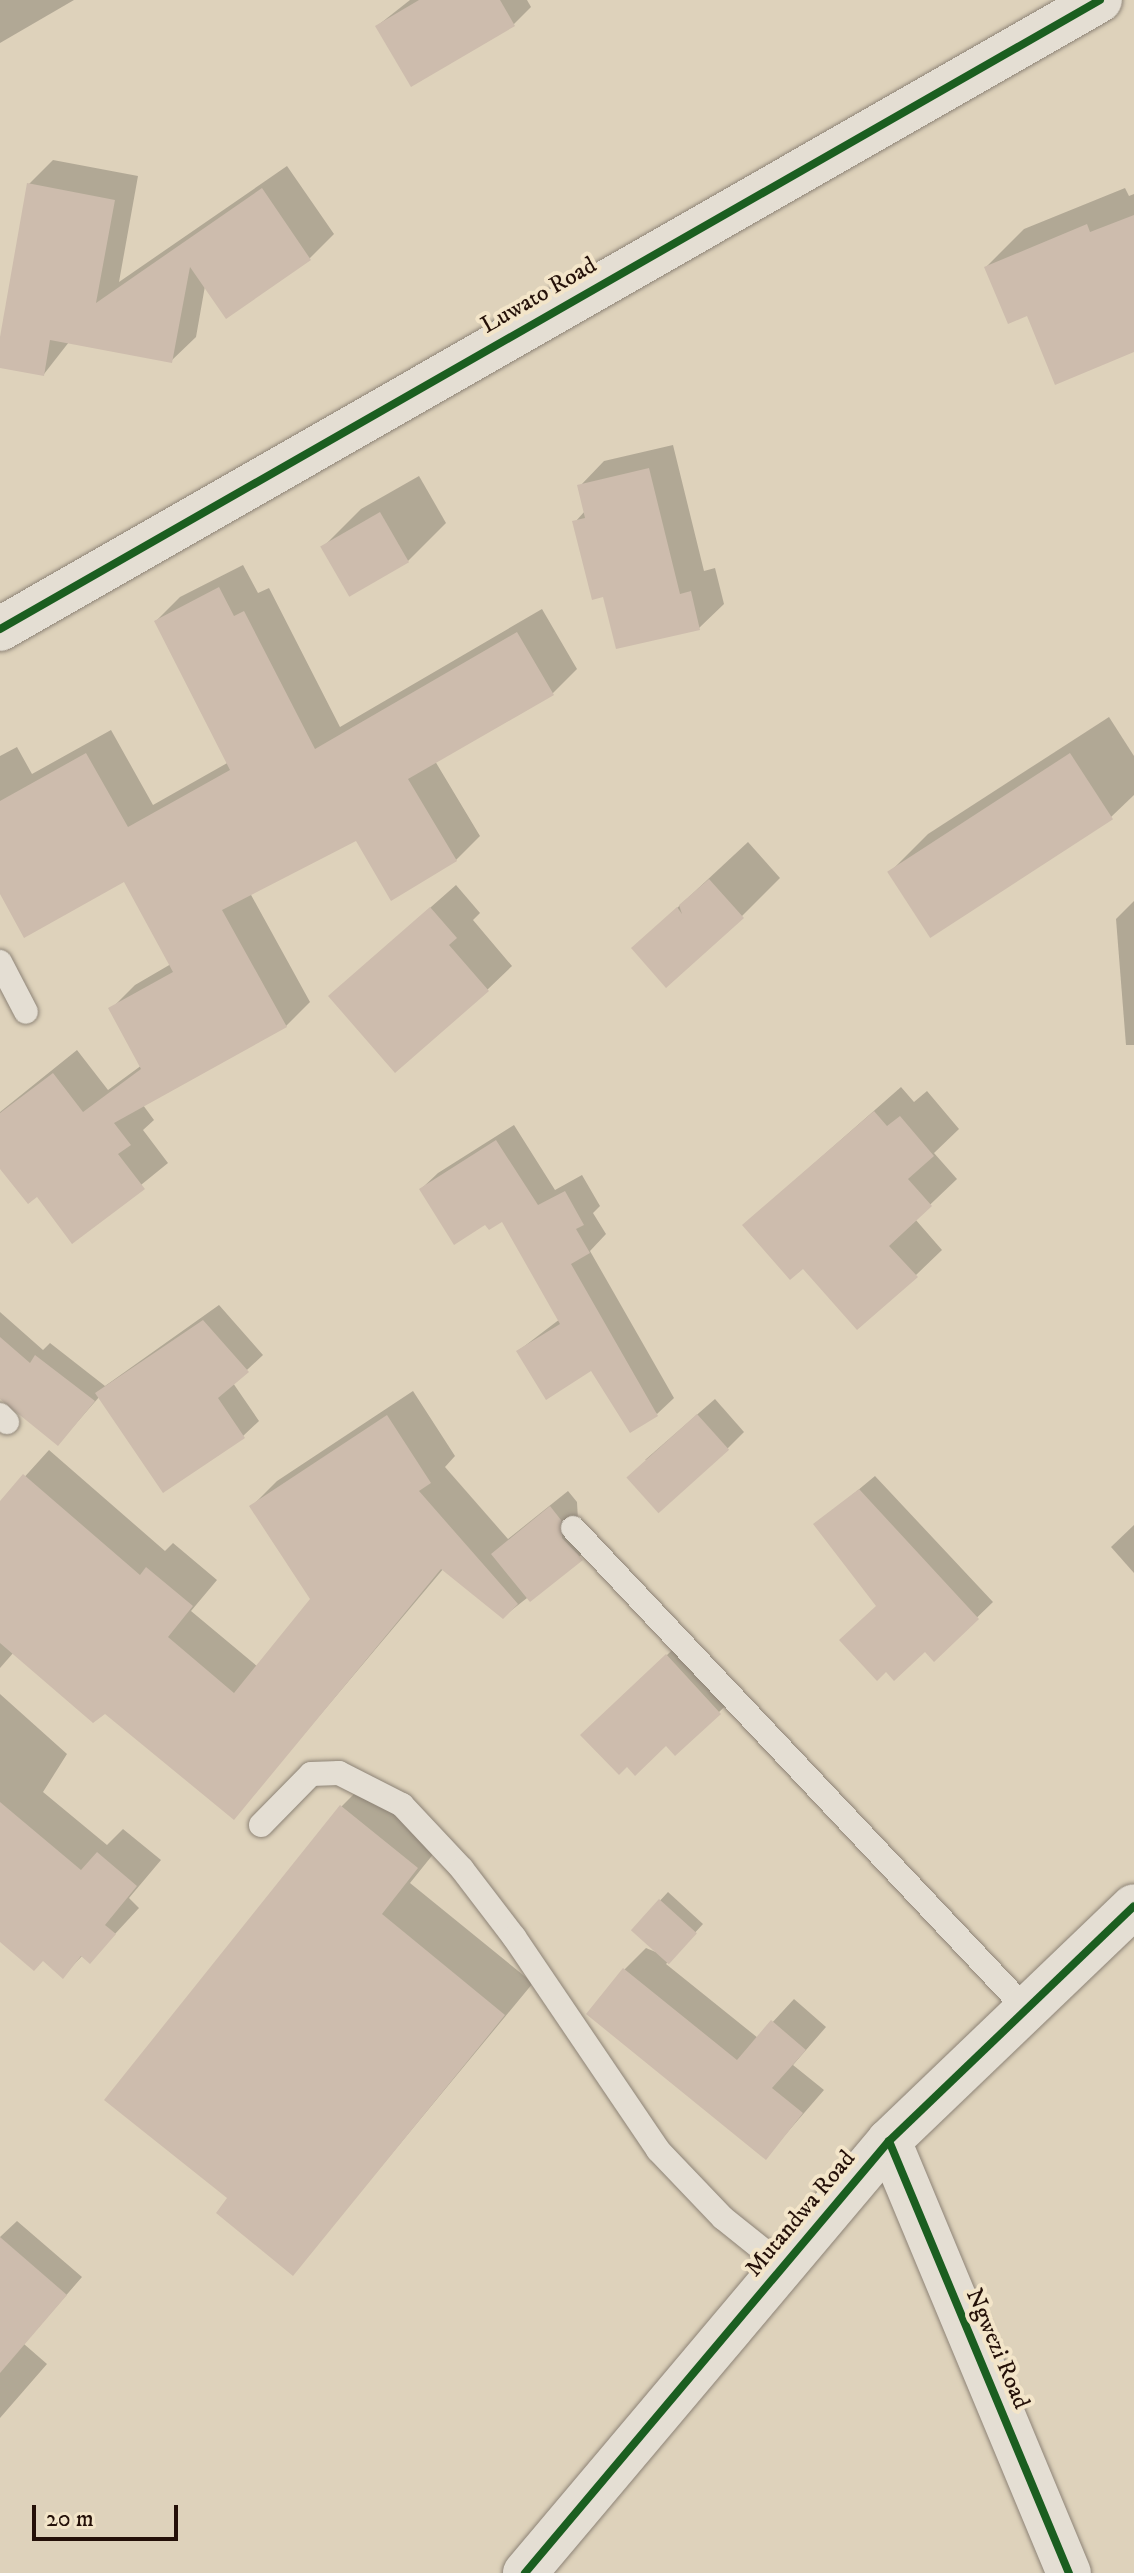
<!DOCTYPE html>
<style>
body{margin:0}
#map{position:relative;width:1134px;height:2573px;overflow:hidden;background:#ded2bb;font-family:"IM FELL DW Pica",serif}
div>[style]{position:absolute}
.shadow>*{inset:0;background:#0003}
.building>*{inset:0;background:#cdbcad;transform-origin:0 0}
.roads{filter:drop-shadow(0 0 2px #8d8376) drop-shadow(0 0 2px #8d8376)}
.lane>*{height:24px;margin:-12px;padding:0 12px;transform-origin:12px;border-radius:12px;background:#e4ded3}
.street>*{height:44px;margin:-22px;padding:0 22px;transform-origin:22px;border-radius:22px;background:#e4ded3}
.cycleway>*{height:8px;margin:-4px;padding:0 4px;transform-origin:4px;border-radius:4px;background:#1b5e20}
span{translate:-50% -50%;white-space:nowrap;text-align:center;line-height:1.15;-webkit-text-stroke:8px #f3e5c9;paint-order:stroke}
.street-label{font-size:24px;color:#241008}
.scale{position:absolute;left:32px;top:2505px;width:146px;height:36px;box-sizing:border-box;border:4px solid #241008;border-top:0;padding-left:10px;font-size:24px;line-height:28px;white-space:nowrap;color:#241008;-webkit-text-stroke:6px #f3e5c9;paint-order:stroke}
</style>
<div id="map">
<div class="shadow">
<div style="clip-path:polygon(0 0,74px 0,0 43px)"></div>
<div style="clip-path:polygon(410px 0,527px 0,531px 7px,514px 24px,411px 85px,377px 26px)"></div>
<div style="clip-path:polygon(53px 160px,138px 176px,119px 282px,287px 166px,334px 234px,310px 258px,226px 316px,205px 286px,196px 337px,171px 361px,69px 342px,44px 374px,0 365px,29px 184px)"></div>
<div style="clip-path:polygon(1125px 188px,1129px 196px,1134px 194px,1134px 349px,1028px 314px,986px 267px,1024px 229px)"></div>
<div style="clip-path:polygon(673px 445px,704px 571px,715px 568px,724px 604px,699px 628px,605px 594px,575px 522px,585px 511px,580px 486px,604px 461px)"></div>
<div style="clip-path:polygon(419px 476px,446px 523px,408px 561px,323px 547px,361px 509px)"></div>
<div style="clip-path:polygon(243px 565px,258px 593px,269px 588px,340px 727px,542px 609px,577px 669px,553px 693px,435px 761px,480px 836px,456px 860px,357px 839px,250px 893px,310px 1002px,286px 1026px,143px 1105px,154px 1120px,143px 1130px,168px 1163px,72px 1241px,38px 1194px,0 1166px,0 1112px,77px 1050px,108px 1090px,142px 1065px,111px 1009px,135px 985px,171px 964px,125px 880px,0 890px,0 756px,17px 747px,32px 774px,111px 730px,153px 805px,229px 762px,156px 621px,180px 597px)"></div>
<div style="clip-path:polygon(1109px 717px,1134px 756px,1134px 795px,1111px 817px,890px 872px,928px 834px)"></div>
<div style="clip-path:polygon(748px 842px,780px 878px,742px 916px,634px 948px)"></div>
<div style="clip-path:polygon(456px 885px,480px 913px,473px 920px,512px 966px,487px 990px,330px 996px)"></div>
<div style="clip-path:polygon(1134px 901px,1134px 1045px,1126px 1045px,1116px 919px)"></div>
<div style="clip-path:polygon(901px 1087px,914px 1102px,927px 1091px,959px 1129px,934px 1153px,957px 1179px,915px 1219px,942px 1250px,916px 1275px,803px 1266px,744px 1225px)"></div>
<div style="clip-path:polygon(514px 1125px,555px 1190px,582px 1175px,600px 1206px,593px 1213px,606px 1234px,590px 1251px,674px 1398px,657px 1414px,592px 1368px,518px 1351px,560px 1319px,503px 1219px,421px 1189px,438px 1173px)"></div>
<div style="clip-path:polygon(219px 1305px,263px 1355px,233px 1383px,259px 1421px,243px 1436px,100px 1396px,58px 1444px,0 1397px,0 1312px,43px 1350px,50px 1343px,105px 1386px)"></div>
<div style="clip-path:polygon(413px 1391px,455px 1456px,445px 1467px,508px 1539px,568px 1491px,577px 1502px,578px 1520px,598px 1542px,503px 1617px,444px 1568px,234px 1817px,105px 1711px,14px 1652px,0 1668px,0 1504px,49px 1450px,165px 1551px,173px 1543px,217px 1580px,191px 1611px,258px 1667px,313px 1600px,252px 1506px,277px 1481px)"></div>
<div style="clip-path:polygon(715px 1399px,744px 1432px,727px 1449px,645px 1460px)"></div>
<div style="clip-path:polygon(875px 1476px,993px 1602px,934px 1659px,925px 1649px,886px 1670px,878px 1605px,816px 1525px)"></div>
<div style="clip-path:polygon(1134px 1525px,1134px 1573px,1111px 1547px)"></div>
<div style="clip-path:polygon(684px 1639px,736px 1696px,719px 1712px,666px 1743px,600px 1718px)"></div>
<div style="clip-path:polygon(0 1694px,67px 1754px,43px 1792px,107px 1845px,123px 1829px,161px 1860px,129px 1898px,139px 1908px,90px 1961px,83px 1955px,63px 1976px,44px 1959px,0 1940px)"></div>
<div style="clip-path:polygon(372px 1776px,447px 1837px,410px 1883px,533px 1983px,293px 2273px,230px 2198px,107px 2100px,342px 1806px)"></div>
<div style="clip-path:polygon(668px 1892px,703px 1924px,666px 1964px,758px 2038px,794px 1999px,826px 2027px,793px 2065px,824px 2090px,766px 2157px,624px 1970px,646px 1948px,658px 1953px,633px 1930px)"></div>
<div style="clip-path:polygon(17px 2221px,82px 2277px,24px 2344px,47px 2364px,0 2418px,0 2237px)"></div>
</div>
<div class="building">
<div style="clip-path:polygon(419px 0,500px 0,515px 26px,411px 87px,375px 26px)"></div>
<div style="clip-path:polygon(27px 183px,115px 200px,96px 303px,262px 188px,311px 260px,226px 319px,190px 267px,172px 363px,50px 340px,44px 376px,0 368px,0 337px)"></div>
<div style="clip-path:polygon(1134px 215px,1134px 352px,1055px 385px,1027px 316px,1008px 324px,984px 267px,1087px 224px,1090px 232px)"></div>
<div style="clip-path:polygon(649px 468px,680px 594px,691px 591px,700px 630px,616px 649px,603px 597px,592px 600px,572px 521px,585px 518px,577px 485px)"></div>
<div style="left:380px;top:512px;width:58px;height:69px;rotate:60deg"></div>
<div style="clip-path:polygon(219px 587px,234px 616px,244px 611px,315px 749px,517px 632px,554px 695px,408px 779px,457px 861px,391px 901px,356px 841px,222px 910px,287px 1027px,114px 1123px,131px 1145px,118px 1154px,145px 1189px,72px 1244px,37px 1197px,28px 1204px,0 1169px,0 1113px,53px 1073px,83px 1112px,141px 1069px,108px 1008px,173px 972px,124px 882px,24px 938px,0 894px,0 801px,86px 753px,128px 827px,230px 770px,154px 621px)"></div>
<div style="left:1070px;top:753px;width:79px;height:218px;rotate:57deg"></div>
<div style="clip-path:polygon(709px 879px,744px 918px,666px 988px,631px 948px,677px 907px,682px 914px,679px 905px)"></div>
<div style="clip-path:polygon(430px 907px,457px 938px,449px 945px,489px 991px,395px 1073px,328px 996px)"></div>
<div style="clip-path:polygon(874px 1111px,887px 1126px,900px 1116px,934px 1156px,908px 1179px,932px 1206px,889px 1246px,918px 1277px,857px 1330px,803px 1269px,790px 1280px,742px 1225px)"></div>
<div style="clip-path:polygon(496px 1140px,538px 1205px,565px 1191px,584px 1225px,576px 1229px,590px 1253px,571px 1264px,658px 1416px,630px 1433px,591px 1371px,546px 1400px,516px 1351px,560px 1324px,502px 1222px,489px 1230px,485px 1225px,454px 1245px,419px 1189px)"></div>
<div style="clip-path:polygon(203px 1320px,249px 1372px,218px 1398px,245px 1438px,163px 1493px,95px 1393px)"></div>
<div style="clip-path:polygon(0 1337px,30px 1363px,35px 1355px,95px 1401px,58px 1446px,0 1399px)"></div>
<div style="left:697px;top:1414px;width:48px;height:95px;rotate:48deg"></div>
<div style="clip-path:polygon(387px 1415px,431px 1483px,419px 1491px,518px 1604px,503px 1619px,441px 1569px,234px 1820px,105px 1714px,93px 1723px,0 1643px,0 1501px,23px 1474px,140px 1575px,146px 1567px,193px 1606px,168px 1637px,234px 1693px,310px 1599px,249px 1506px)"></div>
<div style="clip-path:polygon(859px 1489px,979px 1619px,934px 1662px,925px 1652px,894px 1681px,886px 1672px,877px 1681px,839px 1640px,876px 1606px,813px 1524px)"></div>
<div style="clip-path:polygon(550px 1506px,561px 1520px,562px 1538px,583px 1560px,530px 1602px,491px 1554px)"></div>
<div style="clip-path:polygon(666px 1654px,721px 1714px,675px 1756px,666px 1746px,635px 1776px,627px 1767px,619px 1775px,580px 1735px)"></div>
<div style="clip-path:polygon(0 1802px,81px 1870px,97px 1852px,137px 1886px,105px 1925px,116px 1934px,90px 1964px,81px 1956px,63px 1979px,43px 1961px,34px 1971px,0 1942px)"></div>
<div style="clip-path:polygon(340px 1805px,418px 1868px,382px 1914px,505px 2015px,293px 2276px,216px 2213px,227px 2198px,104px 2100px)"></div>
<div style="left:659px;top:1899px;width:51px;height:42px;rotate:42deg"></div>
<div style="clip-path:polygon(623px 1968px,737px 2060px,771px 2020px,806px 2050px,772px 2088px,803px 2113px,766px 2160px,586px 2014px)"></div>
<div style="clip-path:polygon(0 2237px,67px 2295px,0 2373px)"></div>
</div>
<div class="roads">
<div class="lane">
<div style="left:0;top:962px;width:56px;rotate:62.5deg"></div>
<div style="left:0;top:1415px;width:10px;rotate:45deg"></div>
<div style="left:573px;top:1528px;width:659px;rotate:46.72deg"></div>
<div style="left:261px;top:1825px;width:71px;rotate:-45.6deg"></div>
<div style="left:311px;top:1774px;width:28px;rotate:-2deg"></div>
<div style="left:339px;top:1773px;width:71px;rotate:26.9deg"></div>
<div style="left:402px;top:1805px;width:88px;rotate:46.8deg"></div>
<div style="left:462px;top:1869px;width:86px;rotate:52.6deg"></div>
<div style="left:514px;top:1937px;width:257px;rotate:55.9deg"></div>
<div style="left:658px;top:2150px;width:94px;rotate:46.3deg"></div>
<div style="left:723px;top:2218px;width:77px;rotate:38.7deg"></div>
</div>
<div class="street">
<div style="left:0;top:629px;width:1267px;rotate:-29.76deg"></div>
<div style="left:889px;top:2141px;width:468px;rotate:67.4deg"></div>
<div style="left:525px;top:2573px;width:565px;rotate:-49.88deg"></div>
<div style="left:889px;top:2141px;width:339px;rotate:-43.8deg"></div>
</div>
</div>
<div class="cycleway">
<div style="left:0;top:629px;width:1267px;rotate:-29.76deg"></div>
<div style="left:889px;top:2141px;width:468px;rotate:67.4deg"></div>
<div style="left:525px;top:2573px;width:565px;rotate:-49.88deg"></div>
<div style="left:889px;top:2141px;width:339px;rotate:-43.8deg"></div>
</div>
<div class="street-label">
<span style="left:539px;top:296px;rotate:-30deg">Luwato Road</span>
<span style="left:801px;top:2214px;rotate:-50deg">Mutandwa Road</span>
<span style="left:997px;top:2349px;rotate:67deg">Ngwezi Road</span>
</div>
<div class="scale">20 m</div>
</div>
